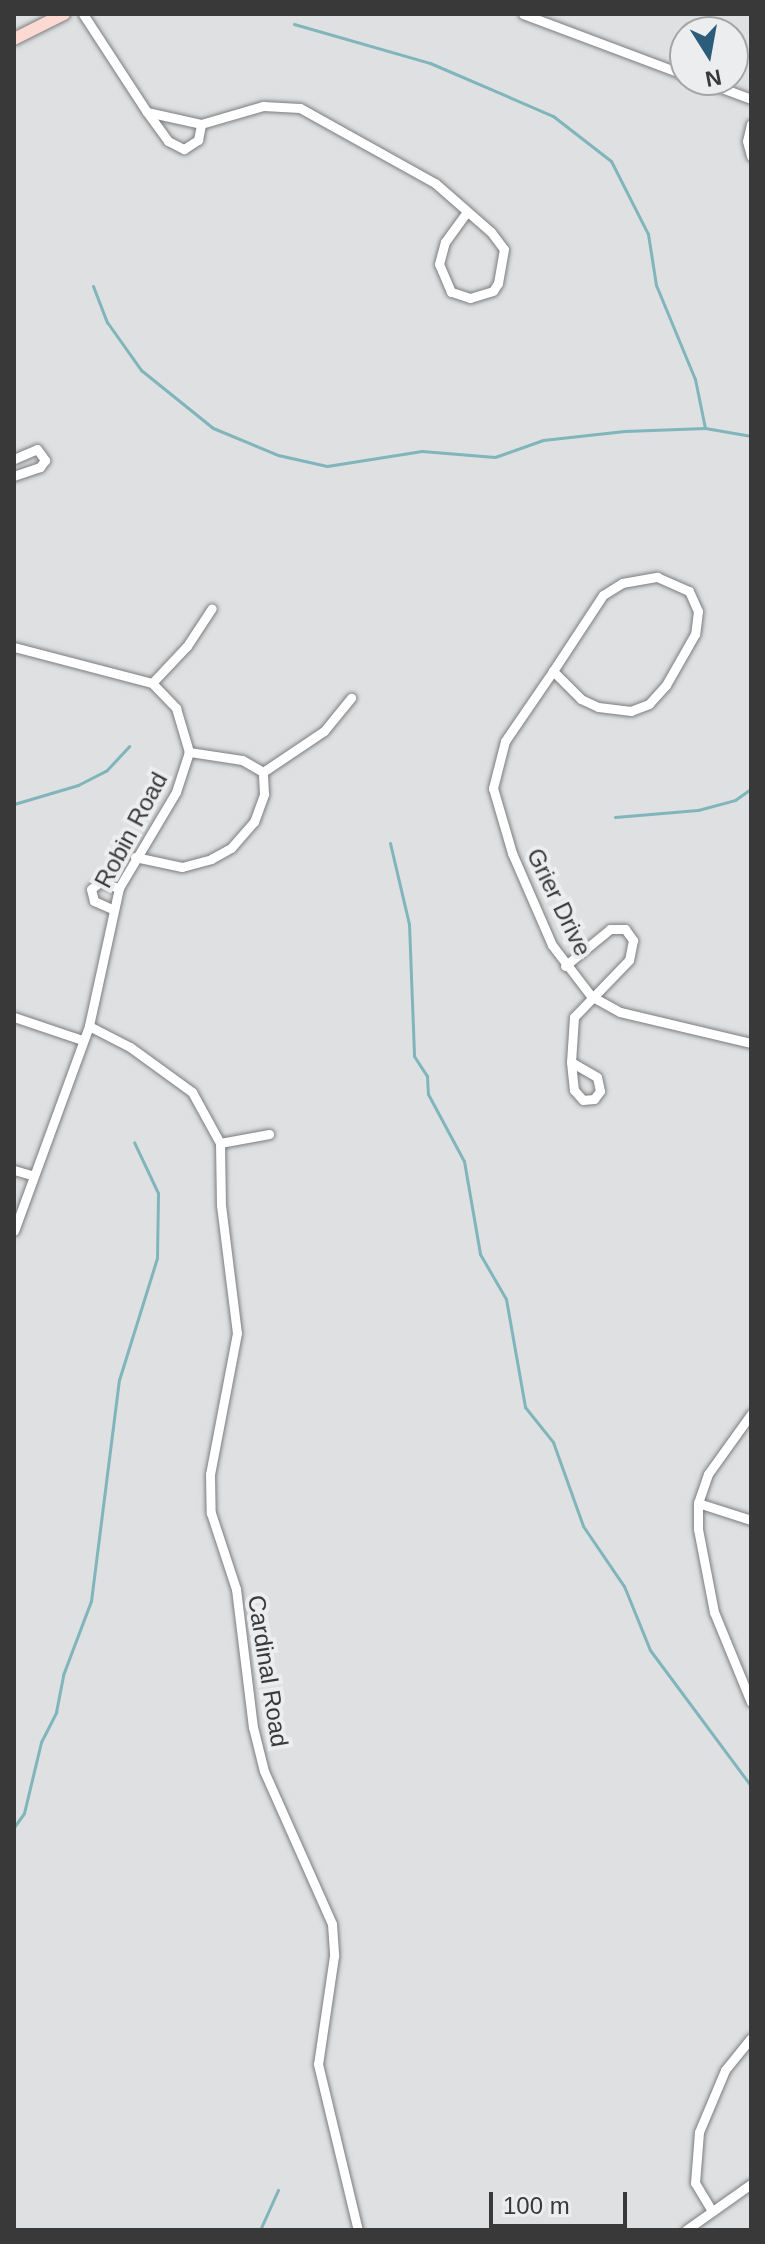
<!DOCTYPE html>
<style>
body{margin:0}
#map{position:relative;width:765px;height:2244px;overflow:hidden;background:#dee0e2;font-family:Helvetica,sans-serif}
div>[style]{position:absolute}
.stream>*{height:3px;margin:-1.5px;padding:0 1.5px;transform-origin:1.5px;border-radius:1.5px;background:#7fb5bb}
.roads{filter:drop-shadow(0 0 2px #7c7d7f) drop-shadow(0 0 2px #7c7d7f)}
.minor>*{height:9px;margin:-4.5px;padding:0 4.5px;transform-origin:4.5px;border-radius:4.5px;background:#fff}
.major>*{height:12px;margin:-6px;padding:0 6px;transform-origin:6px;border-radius:6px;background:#fcd9d1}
span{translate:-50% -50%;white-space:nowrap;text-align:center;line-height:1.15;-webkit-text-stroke:8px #ecedef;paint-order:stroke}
.street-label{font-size:24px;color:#39393a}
.frame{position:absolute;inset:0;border:16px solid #39393a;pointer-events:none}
.north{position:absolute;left:669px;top:16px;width:80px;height:80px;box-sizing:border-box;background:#ecedef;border:2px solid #a4a5a7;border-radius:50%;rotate:169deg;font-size:22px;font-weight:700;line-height:32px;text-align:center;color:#39393a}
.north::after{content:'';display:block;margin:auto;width:28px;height:36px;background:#2b5d7b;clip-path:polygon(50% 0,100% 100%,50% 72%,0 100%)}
.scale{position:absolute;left:489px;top:2192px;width:138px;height:36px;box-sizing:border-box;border:4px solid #39393a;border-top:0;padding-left:10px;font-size:24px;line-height:28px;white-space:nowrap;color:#39393a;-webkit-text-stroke:6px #ecedef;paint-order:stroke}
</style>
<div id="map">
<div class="stream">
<div style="left:294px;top:24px;width:141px;rotate:16deg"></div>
<div style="left:430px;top:63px;width:134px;rotate:23.3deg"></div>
<div style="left:553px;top:116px;width:73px;rotate:37.8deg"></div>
<div style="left:611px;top:161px;width:82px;rotate:63.1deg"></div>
<div style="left:648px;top:234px;width:52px;rotate:81.1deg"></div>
<div style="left:656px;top:285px;width:102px;rotate:67.5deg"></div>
<div style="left:695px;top:379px;width:50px;rotate:78.5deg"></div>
<div style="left:93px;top:286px;width:39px;rotate:69deg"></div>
<div style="left:107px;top:322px;width:59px;rotate:54.7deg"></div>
<div style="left:141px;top:370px;width:92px;rotate:38.9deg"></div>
<div style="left:213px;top:428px;width:70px;rotate:22.6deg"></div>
<div style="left:278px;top:455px;width:50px;rotate:12.7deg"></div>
<div style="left:327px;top:466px;width:96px;rotate:-9deg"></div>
<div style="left:422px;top:451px;width:73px;rotate:4.7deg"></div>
<div style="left:495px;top:457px;width:51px;rotate:-19.5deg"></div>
<div style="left:543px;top:440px;width:82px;rotate:-6.3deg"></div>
<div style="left:625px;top:431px;width:80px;rotate:-2.1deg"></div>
<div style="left:705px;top:428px;width:47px;rotate:9.9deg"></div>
<div style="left:14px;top:804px;width:67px;rotate:-16.5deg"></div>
<div style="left:78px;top:785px;width:31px;rotate:-27deg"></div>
<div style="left:106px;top:771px;width:34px;rotate:-47deg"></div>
<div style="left:615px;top:817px;width:83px;rotate:-4.8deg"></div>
<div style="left:698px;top:810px;width:38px;rotate:-15deg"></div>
<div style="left:735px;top:800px;width:19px;rotate:-35deg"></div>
<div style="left:390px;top:843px;width:83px;rotate:76.8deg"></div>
<div style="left:409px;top:924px;width:132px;rotate:87.8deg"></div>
<div style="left:414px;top:1056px;width:24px;rotate:57deg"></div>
<div style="left:427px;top:1076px;width:18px;rotate:87deg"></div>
<div style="left:428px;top:1094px;width:76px;rotate:61.8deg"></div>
<div style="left:464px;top:1161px;width:94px;rotate:80.2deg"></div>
<div style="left:480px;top:1254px;width:52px;rotate:60deg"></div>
<div style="left:506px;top:1299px;width:110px;rotate:80deg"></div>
<div style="left:525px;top:1407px;width:45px;rotate:51.3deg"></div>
<div style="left:553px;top:1442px;width:89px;rotate:70.3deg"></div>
<div style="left:583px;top:1526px;width:73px;rotate:55.7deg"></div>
<div style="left:624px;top:1586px;width:69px;rotate:67.9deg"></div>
<div style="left:650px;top:1650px;width:169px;rotate:53.4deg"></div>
<div style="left:14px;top:1827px;width:17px;rotate:-54deg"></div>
<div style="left:24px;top:1813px;width:73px;rotate:-76.5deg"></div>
<div style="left:41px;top:1742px;width:34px;rotate:-63deg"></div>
<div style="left:56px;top:1712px;width:38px;rotate:-79deg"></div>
<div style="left:63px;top:1675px;width:79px;rotate:-69.3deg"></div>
<div style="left:91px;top:1601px;width:223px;rotate:-82.8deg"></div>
<div style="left:119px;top:1380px;width:128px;rotate:-72.7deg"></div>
<div style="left:157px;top:1258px;width:65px;rotate:-89.1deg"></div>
<div style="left:158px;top:1193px;width:56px;rotate:-115.2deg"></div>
<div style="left:260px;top:2230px;width:44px;rotate:-65.8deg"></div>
</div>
<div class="roads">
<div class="minor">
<div style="left:83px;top:14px;width:117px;rotate:56.9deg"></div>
<div style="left:147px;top:112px;width:55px;rotate:12.5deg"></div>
<div style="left:201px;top:124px;width:65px;rotate:-16.2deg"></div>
<div style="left:263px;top:106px;width:37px;rotate:3deg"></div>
<div style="left:300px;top:108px;width:154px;rotate:29.1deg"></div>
<div style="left:435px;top:183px;width:74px;rotate:41.2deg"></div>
<div style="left:491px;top:232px;width:21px;rotate:53deg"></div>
<div style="left:504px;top:249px;width:35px;rotate:100deg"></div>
<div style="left:498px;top:283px;width:9px;rotate:122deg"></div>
<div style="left:493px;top:291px;width:24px;rotate:163deg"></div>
<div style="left:470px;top:298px;width:20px;rotate:-162deg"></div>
<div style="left:451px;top:292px;width:30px;rotate:-113deg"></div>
<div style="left:439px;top:264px;width:23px;rotate:-75deg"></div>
<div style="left:445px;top:242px;width:36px;rotate:-54deg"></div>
<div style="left:523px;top:14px;width:173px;rotate:20.6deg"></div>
<div style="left:700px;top:80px;width:54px;rotate:20.4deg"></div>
<div style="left:147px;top:112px;width:36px;rotate:54deg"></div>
<div style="left:168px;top:141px;width:18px;rotate:27deg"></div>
<div style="left:184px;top:149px;width:17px;rotate:-33deg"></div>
<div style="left:198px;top:140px;width:16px;rotate:-79deg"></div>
<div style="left:751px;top:124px;width:17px;rotate:103deg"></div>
<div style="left:747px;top:141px;width:16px;rotate:75deg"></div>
<div style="left:14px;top:459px;width:25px;rotate:-23deg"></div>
<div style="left:37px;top:449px;width:14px;rotate:54deg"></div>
<div style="left:45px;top:460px;width:9px;rotate:126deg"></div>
<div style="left:40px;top:467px;width:28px;rotate:161deg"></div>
<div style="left:657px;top:577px;width:35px;rotate:24deg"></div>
<div style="left:689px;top:591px;width:22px;rotate:66deg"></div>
<div style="left:698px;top:611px;width:23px;rotate:97deg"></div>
<div style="left:695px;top:634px;width:59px;rotate:119.6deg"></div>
<div style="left:666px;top:685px;width:25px;rotate:132deg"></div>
<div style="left:649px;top:704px;width:19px;rotate:159deg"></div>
<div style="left:631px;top:711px;width:33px;rotate:-173deg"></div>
<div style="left:598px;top:707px;width:19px;rotate:-155deg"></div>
<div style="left:581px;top:699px;width:40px;rotate:-135deg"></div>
<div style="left:553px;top:671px;width:91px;rotate:-56.7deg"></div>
<div style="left:603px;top:595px;width:22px;rotate:-32deg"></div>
<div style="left:622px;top:583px;width:36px;rotate:-10deg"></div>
<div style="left:14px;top:647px;width:143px;rotate:14.6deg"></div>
<div style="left:152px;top:683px;width:35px;rotate:46deg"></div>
<div style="left:176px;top:708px;width:46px;rotate:73.5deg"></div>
<div style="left:189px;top:752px;width:42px;rotate:108deg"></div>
<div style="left:176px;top:792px;width:112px;rotate:120.7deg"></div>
<div style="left:119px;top:888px;width:141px;rotate:102.3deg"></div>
<div style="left:89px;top:1026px;width:218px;rotate:110.1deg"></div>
<div style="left:553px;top:671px;width:85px;rotate:124.4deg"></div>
<div style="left:505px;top:741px;width:49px;rotate:104.3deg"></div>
<div style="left:493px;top:788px;width:68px;rotate:73.7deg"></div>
<div style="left:512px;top:853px;width:100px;rotate:66.5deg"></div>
<div style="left:552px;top:945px;width:64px;rotate:52.6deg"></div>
<div style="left:591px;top:996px;width:33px;rotate:29deg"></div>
<div style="left:620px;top:1012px;width:135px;rotate:13.3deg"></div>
<div style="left:152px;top:683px;width:51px;rotate:-46.6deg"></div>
<div style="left:187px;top:646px;width:45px;rotate:-56.7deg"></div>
<div style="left:263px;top:772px;width:73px;rotate:-33.9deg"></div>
<div style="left:324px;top:731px;width:43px;rotate:-50.7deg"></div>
<div style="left:135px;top:857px;width:48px;rotate:12deg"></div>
<div style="left:182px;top:867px;width:30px;rotate:-15deg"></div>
<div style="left:211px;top:859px;width:23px;rotate:-29deg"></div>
<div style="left:231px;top:848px;width:35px;rotate:-49deg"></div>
<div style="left:254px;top:822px;width:30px;rotate:-70deg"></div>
<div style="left:264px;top:794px;width:22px;rotate:-93deg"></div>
<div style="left:263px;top:772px;width:24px;rotate:-150deg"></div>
<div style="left:242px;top:760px;width:54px;rotate:-171.4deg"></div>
<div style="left:112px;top:909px;width:20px;rotate:-156deg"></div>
<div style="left:94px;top:901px;width:12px;rotate:-104deg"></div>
<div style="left:91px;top:889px;width:11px;rotate:-38deg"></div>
<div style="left:100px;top:882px;width:20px;rotate:18deg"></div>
<div style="left:565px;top:966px;width:58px;rotate:-39.4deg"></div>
<div style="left:610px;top:929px;width:15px"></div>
<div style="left:625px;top:929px;width:14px;rotate:54deg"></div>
<div style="left:633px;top:940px;width:20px;rotate:101deg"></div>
<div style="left:629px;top:960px;width:79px;rotate:134deg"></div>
<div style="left:574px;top:1017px;width:45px;rotate:93.8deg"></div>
<div style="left:571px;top:1062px;width:28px;rotate:84deg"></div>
<div style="left:574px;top:1090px;width:13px;rotate:48deg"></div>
<div style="left:583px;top:1100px;width:11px;rotate:-5deg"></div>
<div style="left:594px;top:1099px;width:10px;rotate:-53deg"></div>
<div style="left:600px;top:1091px;width:14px;rotate:-102deg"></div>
<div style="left:597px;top:1077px;width:30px;rotate:-150deg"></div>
<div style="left:14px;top:1017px;width:72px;rotate:18.7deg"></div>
<div style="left:89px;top:1026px;width:46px;rotate:27.1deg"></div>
<div style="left:130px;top:1047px;width:77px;rotate:36deg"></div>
<div style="left:192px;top:1092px;width:58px;rotate:61.2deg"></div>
<div style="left:220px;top:1143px;width:62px;rotate:89.1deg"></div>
<div style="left:221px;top:1205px;width:129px;rotate:82.9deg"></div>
<div style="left:237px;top:1333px;width:144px;rotate:100.8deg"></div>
<div style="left:210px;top:1474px;width:39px;rotate:89deg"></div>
<div style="left:211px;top:1513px;width:80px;rotate:71.8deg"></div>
<div style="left:236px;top:1589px;width:139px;rotate:83deg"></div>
<div style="left:253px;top:1727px;width:45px;rotate:76deg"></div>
<div style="left:264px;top:1771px;width:167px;rotate:66deg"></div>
<div style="left:332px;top:1924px;width:32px;rotate:86deg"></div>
<div style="left:334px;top:1956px;width:109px;rotate:98.4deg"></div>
<div style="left:318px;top:2064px;width:171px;rotate:76.5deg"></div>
<div style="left:220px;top:1143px;width:50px;rotate:-10.4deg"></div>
<div style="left:14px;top:1170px;width:18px;rotate:16deg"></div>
<div style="left:751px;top:1414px;width:74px;rotate:125.6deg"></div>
<div style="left:708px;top:1474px;width:31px;rotate:109deg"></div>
<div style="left:698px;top:1503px;width:26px;rotate:90deg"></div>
<div style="left:698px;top:1529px;width:85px;rotate:79.1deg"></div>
<div style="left:714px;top:1612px;width:97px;rotate:67.7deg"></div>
<div style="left:698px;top:1503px;width:56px;rotate:17.8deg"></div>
<div style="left:712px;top:2211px;width:33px;rotate:-121deg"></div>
<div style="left:695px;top:2183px;width:51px;rotate:-85.5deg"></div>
<div style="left:699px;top:2132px;width:67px;rotate:-67.2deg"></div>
<div style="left:725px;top:2070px;width:41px;rotate:-50.9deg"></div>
<div style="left:686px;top:2230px;width:80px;rotate:-35.3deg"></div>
</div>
<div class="major">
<div style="left:14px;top:39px;width:56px;rotate:-26.6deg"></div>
</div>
</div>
<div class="street-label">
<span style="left:131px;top:830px;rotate:-62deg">Robin Road</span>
<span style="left:559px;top:902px;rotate:64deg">Grier Drive</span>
<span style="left:268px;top:1671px;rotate:81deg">Cardinal Road</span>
</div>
<div class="frame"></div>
<div class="north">N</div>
<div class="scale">100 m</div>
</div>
